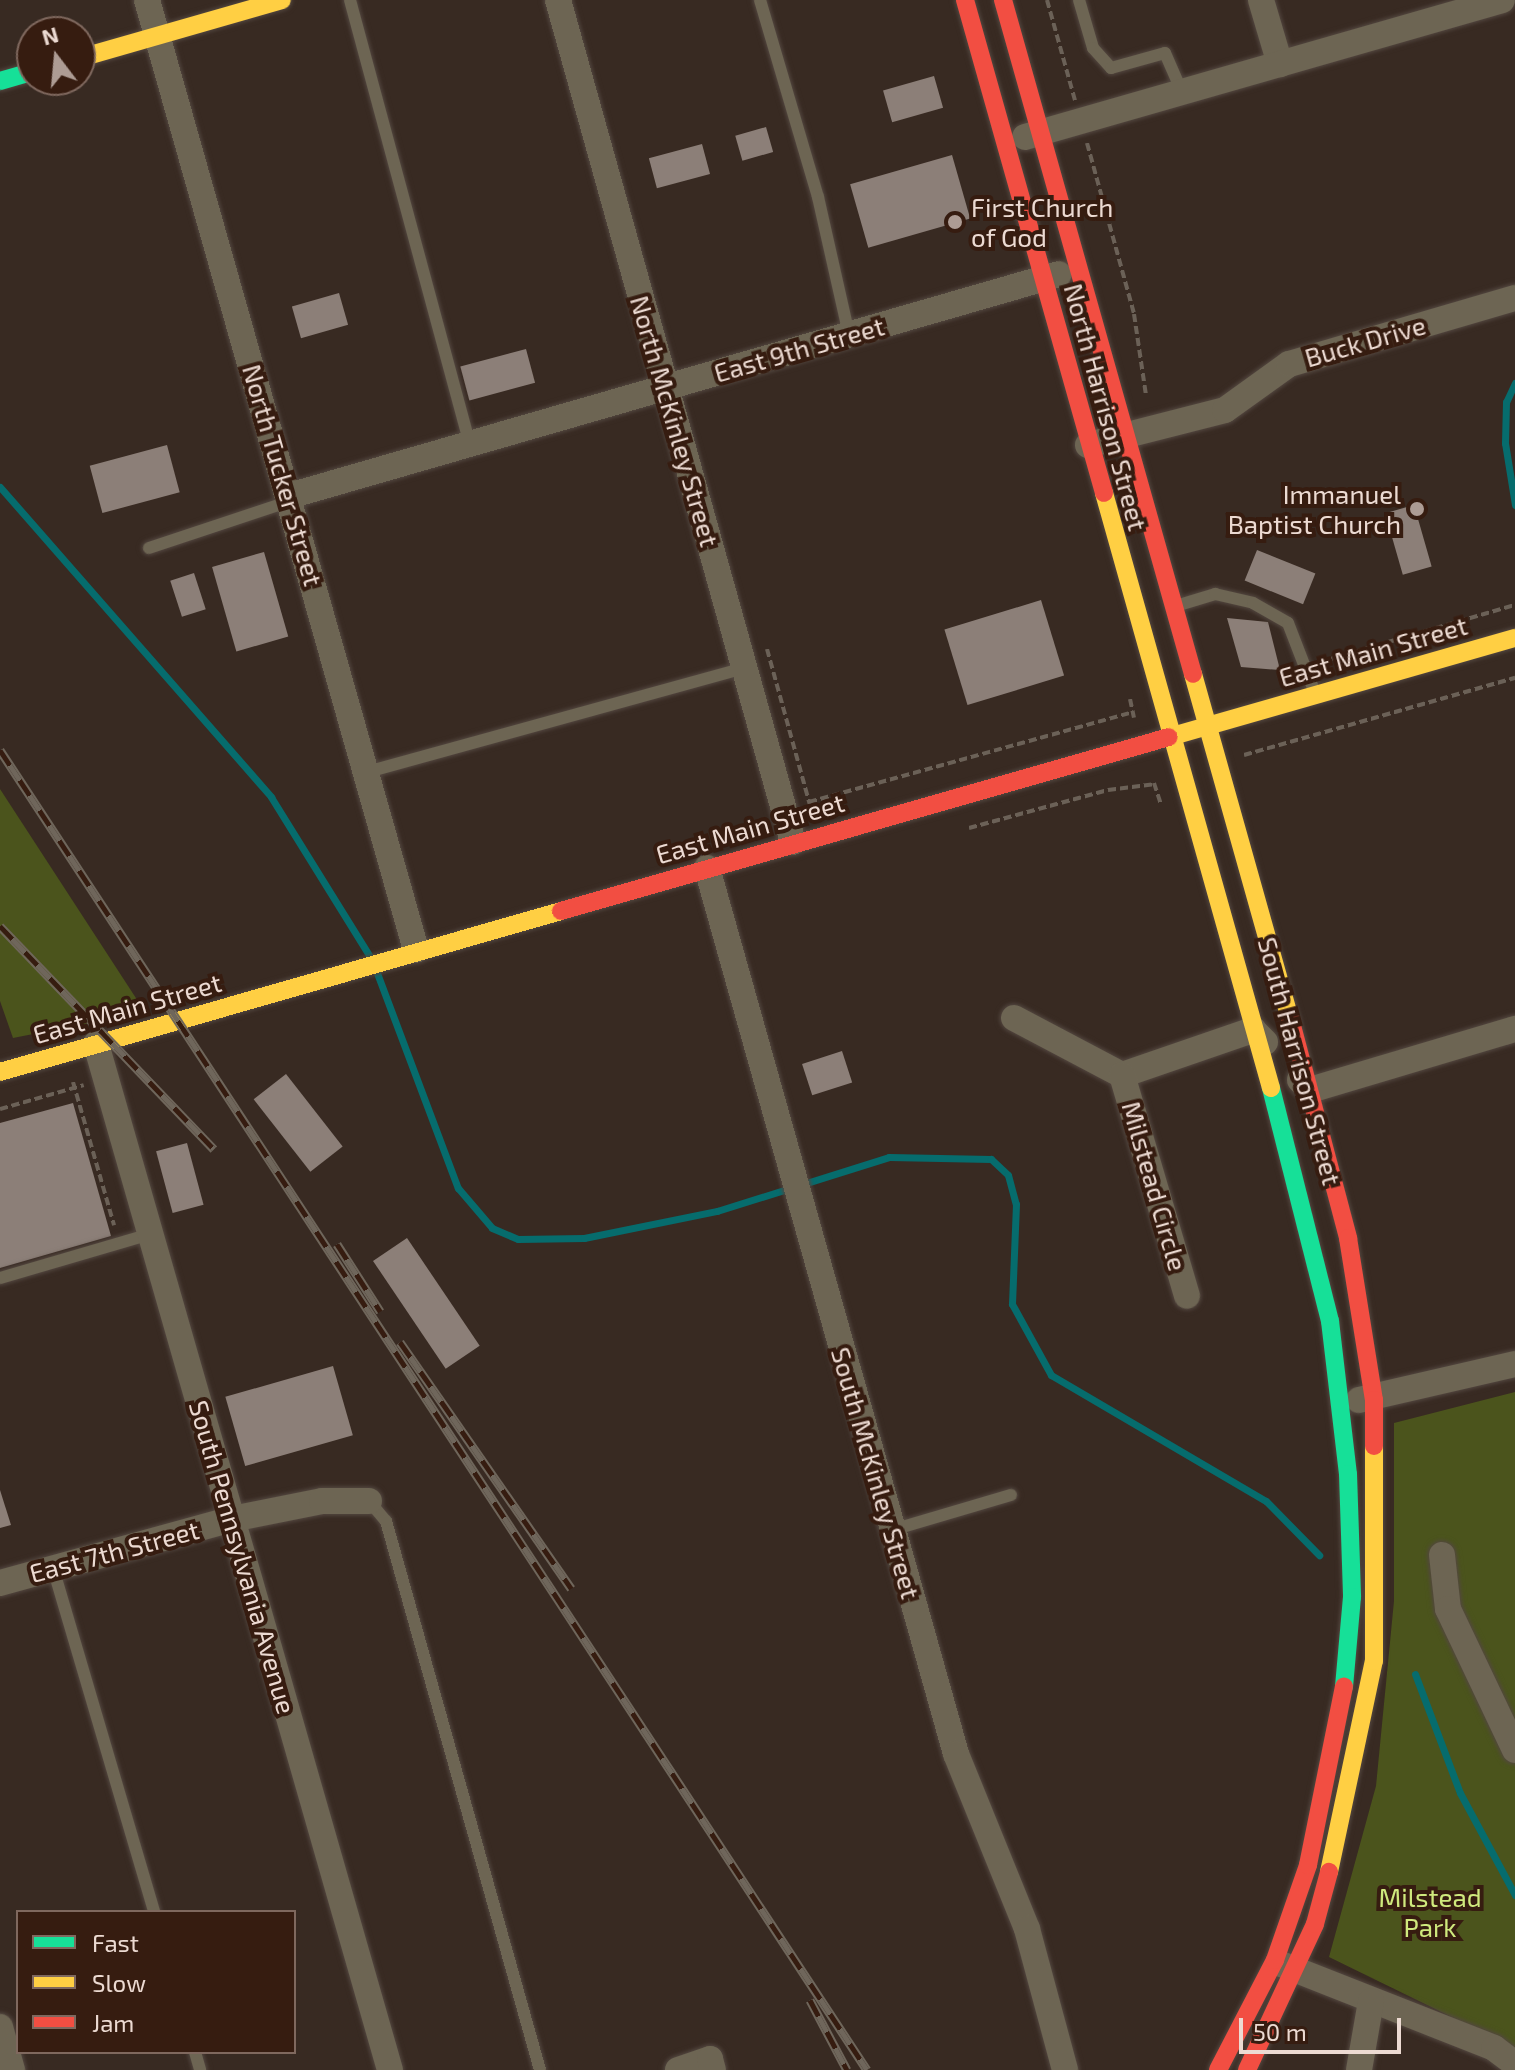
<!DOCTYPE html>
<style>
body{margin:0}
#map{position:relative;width:1515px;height:2070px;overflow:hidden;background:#382a22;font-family:"Exo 2",sans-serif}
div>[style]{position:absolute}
.green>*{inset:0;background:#4b541c}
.stream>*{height:7px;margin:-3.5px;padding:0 3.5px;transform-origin:3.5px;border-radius:3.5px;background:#066c6d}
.building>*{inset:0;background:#8c7f78;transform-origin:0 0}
.path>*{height:4px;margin-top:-2px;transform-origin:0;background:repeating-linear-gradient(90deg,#6b6157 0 8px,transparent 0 12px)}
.roads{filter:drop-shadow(0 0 2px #534740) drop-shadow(0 0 2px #534740)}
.lane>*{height:12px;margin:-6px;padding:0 6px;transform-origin:6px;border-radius:6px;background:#6d6553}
.street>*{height:26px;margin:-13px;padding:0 13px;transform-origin:13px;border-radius:13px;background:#6d6553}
.fast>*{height:18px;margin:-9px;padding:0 9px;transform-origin:9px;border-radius:9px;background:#16e098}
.slow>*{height:18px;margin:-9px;padding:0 9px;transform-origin:9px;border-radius:9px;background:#ffcf43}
.jam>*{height:18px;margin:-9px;padding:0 9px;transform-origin:9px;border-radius:9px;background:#f24e42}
.rail>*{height:9px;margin-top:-4.5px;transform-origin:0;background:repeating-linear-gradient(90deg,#361c10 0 18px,#6f665b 0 36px);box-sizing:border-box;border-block:2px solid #6f665b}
.dots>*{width:22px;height:22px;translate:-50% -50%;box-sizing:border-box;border:4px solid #361c10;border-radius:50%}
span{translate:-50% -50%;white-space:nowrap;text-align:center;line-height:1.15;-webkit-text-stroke:8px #361c10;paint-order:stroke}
.poi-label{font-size:26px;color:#ecdad2}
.left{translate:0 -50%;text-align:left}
.right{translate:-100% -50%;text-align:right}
.street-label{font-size:26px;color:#ecdad2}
.park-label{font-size:26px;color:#cfe97d}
.legend{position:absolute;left:16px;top:1910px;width:280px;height:144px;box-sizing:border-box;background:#361c10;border:2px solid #7f685e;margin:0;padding:10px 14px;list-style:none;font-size:24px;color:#ecdad2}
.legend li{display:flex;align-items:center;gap:16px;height:40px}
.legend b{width:40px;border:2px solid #7f685e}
.north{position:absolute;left:16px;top:16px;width:80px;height:80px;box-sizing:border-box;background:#361c10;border:2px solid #7f685e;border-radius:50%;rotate:344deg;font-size:22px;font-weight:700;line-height:32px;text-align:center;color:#ecdad2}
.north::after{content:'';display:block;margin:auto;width:28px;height:36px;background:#ad9c94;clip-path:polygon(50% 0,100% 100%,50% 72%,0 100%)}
.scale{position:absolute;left:1239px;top:2018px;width:162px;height:36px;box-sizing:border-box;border:4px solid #ecdad2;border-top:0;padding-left:10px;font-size:24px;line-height:28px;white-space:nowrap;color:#ecdad2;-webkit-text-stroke:6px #361c10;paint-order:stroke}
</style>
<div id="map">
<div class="green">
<div style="clip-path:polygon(0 789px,145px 1012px,13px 1038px,0 1001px)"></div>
<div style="clip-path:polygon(1515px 1392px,1515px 2048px,1329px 1957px,1376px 1786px,1394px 1601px,1394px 1423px)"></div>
</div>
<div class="stream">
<div style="left:1515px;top:383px;width:21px;rotate:115deg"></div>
<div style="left:1506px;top:402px;width:41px;rotate:91.4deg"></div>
<div style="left:1505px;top:443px;width:63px;rotate:80.8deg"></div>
<div style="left:0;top:487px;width:412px;rotate:48.8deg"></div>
<div style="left:271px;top:797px;width:186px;rotate:58.2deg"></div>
<div style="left:377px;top:973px;width:230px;rotate:69.4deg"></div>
<div style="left:458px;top:1188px;width:52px;rotate:49.6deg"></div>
<div style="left:492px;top:1228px;width:28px;rotate:23deg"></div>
<div style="left:518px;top:1239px;width:66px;rotate:-0.9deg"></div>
<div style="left:584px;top:1238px;width:136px;rotate:-11.5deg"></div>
<div style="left:717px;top:1211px;width:180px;rotate:-17.4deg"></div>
<div style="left:889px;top:1157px;width:102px;rotate:1.1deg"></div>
<div style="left:991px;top:1159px;width:23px;rotate:43deg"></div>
<div style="left:1008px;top:1175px;width:30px;rotate:75deg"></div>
<div style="left:1016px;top:1204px;width:100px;rotate:92.3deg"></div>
<div style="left:1012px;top:1304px;width:81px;rotate:61.2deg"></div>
<div style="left:1051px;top:1375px;width:249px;rotate:30.4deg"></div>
<div style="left:1266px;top:1501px;width:76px;rotate:45.5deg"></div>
<div style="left:1415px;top:1674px;width:127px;rotate:69.3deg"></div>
<div style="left:1460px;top:1793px;width:116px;rotate:61.7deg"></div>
</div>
<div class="building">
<div style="left:934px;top:76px;width:33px;height:53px;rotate:74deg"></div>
<div style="left:766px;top:127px;width:26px;height:32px;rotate:74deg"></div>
<div style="left:702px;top:144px;width:31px;height:55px;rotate:75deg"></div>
<div style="left:952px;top:155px;width:66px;height:106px;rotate:74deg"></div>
<div style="left:339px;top:293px;width:33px;height:49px;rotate:74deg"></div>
<div style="left:526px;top:349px;width:35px;height:68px;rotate:75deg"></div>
<div style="left:167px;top:445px;width:49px;height:80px;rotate:75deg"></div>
<div style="left:1414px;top:505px;width:64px;height:30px;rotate:74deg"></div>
<div style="left:1257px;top:550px;width:63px;height:33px;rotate:22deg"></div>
<div style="left:264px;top:552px;width:88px;height:54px;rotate:74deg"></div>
<div style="left:194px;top:573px;width:38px;height:25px;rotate:72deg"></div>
<div style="left:1041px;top:600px;width:79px;height:101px;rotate:73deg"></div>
<div style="clip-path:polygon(1227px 618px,1268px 622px,1280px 670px,1241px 667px)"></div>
<div style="left:842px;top:1051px;width:33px;height:42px;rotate:72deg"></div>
<div style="left:286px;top:1074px;width:92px;height:41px;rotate:52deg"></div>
<div style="clip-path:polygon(73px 1103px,111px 1236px,0 1268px,0 1123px)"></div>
<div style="left:187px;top:1143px;width:64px;height:32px;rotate:75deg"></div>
<div style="left:407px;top:1238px;width:130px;height:41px;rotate:56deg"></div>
<div style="left:333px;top:1366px;width:72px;height:112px;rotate:74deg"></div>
<div style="clip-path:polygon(0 1490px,11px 1525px,0 1528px)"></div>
</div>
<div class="path">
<div style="left:1047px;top:0;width:104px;rotate:74.4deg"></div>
<div style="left:1087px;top:143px;width:177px;rotate:74.6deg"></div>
<div style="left:1134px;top:314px;width:82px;rotate:81.6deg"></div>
<div style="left:767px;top:649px;width:169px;rotate:74.6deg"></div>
<div style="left:1320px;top:662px;width:203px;rotate:-16.3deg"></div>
<div style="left:1130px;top:699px;width:19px;rotate:78deg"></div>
<div style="left:1244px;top:755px;width:282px;rotate:-15.9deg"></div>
<div style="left:1154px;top:783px;width:22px;rotate:72deg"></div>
<div style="left:809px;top:802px;width:337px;rotate:-15.5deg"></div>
<div style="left:969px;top:828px;width:144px;rotate:-15.3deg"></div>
<div style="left:1108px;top:790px;width:48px;rotate:-7.1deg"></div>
<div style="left:73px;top:1082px;width:149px;rotate:74deg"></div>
<div style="left:0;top:1109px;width:87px;rotate:-15.9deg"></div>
</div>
<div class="roads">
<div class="lane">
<div style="left:350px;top:0;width:460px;rotate:74.9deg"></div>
<div style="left:760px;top:0;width:205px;rotate:73.6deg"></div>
<div style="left:818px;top:197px;width:141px;rotate:77.3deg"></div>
<div style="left:1079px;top:0;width:50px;rotate:73.7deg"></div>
<div style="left:1093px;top:48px;width:27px;rotate:48deg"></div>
<div style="left:1111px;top:68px;width:56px;rotate:-15.5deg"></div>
<div style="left:1165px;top:53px;width:43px;rotate:66.4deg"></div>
<div style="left:149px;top:548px;width:149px;rotate:-18.4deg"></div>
<div style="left:1179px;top:605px;width:38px;rotate:-17deg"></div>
<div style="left:1215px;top:594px;width:39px;rotate:13deg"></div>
<div style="left:1253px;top:603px;width:40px;rotate:29.7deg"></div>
<div style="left:1288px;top:623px;width:75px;rotate:68.9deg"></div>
<div style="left:367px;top:772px;width:391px;rotate:-15.4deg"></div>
<div style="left:0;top:1278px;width:156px;rotate:-16.3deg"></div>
<div style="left:369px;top:1501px;width:26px;rotate:50deg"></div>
<div style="left:386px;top:1521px;width:570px;rotate:74.33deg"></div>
<div style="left:892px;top:1530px;width:124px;rotate:-16.4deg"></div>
<div style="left:53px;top:1568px;width:359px;rotate:73.6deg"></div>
<div style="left:195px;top:2052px;width:19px;rotate:74deg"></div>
</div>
<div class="street">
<div style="left:147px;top:0;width:987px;rotate:74.19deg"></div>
<div style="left:558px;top:0;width:874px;rotate:74.41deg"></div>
<div style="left:1261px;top:0;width:67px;rotate:73.5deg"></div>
<div style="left:1025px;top:137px;width:496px;rotate:-16deg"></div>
<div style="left:1088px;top:445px;width:141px;rotate:-14.3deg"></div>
<div style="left:1225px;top:410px;width:79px;rotate:-35.7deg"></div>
<div style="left:1289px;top:364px;width:235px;rotate:-16.3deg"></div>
<div style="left:289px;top:496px;width:801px;rotate:-16.08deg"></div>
<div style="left:707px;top:868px;width:920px;rotate:74.3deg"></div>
<div style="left:956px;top:1754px;width:189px;rotate:67.9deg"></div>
<div style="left:1027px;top:1929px;width:146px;rotate:74.9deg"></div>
<div style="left:1014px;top:1018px;width:122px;rotate:27.8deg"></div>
<div style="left:1122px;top:1075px;width:139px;rotate:-19deg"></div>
<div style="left:1253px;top:1030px;width:17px;rotate:45deg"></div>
<div style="left:96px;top:1044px;width:1067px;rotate:74.01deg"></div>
<div style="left:1122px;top:1075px;width:230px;rotate:73.6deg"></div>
<div style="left:1300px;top:1080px;width:14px;rotate:45deg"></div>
<div style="left:1310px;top:1090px;width:214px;rotate:-16.6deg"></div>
<div style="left:1359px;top:1400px;width:160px;rotate:-13deg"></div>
<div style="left:1442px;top:1555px;width:54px;rotate:83.7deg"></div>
<div style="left:1448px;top:1609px;width:156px;rotate:64.6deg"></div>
<div style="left:0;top:1583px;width:241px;rotate:-15.4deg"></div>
<div style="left:232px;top:1519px;width:92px;rotate:-11.3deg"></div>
<div style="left:322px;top:1501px;width:47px"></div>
<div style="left:1281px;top:1964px;width:229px;rotate:21.5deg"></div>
<div style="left:1494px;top:2048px;width:26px;rotate:37deg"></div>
<div style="left:0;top:2027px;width:45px;rotate:74.4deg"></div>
<div style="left:678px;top:2070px;width:34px;rotate:-19deg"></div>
<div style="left:710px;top:2059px;width:11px;rotate:75deg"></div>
<div style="left:1359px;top:2070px;width:70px;rotate:-80.1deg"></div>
</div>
<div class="fast">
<div style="left:0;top:81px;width:33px;rotate:-16deg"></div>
<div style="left:1271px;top:1088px;width:240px;rotate:75.8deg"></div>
<div style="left:1330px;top:1321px;width:154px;rotate:83.3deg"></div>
<div style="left:1348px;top:1474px;width:123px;rotate:88.1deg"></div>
<div style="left:1352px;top:1597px;width:90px;rotate:95.1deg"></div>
</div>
<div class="slow">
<div style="left:80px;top:58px;width:210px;rotate:-16deg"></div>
<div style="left:1104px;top:493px;width:618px;rotate:74.32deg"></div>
<div style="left:1193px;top:674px;width:357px;rotate:74.3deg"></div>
<div style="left:1169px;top:737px;width:360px;rotate:-16deg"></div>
<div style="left:0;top:1072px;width:584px;rotate:-16.01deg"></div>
<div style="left:1329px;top:1872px;width:216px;rotate:-78deg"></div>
<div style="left:1374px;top:1661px;width:215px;rotate:-90deg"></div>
</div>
<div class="jam">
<div style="left:965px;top:0;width:512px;rotate:74.25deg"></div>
<div style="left:1003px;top:0;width:700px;rotate:74.26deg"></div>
<div style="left:561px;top:911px;width:632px;rotate:-15.97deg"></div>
<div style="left:1290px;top:1018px;width:228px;rotate:75.2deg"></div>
<div style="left:1348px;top:1238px;width:164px;rotate:80.9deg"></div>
<div style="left:1374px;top:1400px;width:46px;rotate:90deg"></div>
<div style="left:1218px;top:2070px;width:124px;rotate:-62.6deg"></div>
<div style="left:1275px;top:1960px;width:101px;rotate:-70.8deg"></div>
<div style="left:1308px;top:1865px;width:182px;rotate:-78.6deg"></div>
<div style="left:1247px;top:2070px;width:161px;rotate:-65deg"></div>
<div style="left:1315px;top:1924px;width:54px;rotate:-74.9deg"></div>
</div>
</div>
<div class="rail">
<div style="left:0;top:750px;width:1579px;rotate:56.7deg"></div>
<div style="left:0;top:926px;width:309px;rotate:46.2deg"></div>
<div style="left:337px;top:1244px;width:80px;rotate:57.3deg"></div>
<div style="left:400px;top:1342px;width:300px;rotate:55.2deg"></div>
<div style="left:810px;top:2000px;width:79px;rotate:62.1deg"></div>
</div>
<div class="dots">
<div style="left:955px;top:222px;background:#ad9c94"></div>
<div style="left:1417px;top:509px;background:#ad9c94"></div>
</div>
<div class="poi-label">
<span class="left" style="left:971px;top:222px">First Church<br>of God</span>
<span class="right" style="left:1401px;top:509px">Immanuel<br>Baptist Church</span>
</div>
<div class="street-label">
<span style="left:1365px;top:341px;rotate:-16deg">Buck Drive</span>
<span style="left:799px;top:349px;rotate:-16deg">East 9th Street</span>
<span style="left:1106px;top:407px;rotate:75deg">North Harrison Street</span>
<span style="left:675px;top:421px;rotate:74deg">North McKinley Street</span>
<span style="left:283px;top:475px;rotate:74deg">North Tucker Street</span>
<span style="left:1373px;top:651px;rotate:-16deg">East Main Street</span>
<span style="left:750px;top:828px;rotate:-16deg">East Main Street</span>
<span style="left:127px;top:1008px;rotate:-16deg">East Main Street</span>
<span style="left:1300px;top:1061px;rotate:75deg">South Harrison Street</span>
<span style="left:1155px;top:1186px;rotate:74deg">Milstead Circle</span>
<span style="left:876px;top:1473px;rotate:74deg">South McKinley Street</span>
<span style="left:114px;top:1551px;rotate:-15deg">East 7th Street</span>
<span style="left:243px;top:1557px;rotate:74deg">South Pennsylvania Avenue</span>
</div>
<div class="park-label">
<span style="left:1430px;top:1912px">Milstead<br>Park</span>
</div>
<ul class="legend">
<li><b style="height:10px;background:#16e098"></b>Fast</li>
<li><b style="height:10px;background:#ffcf43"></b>Slow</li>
<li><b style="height:10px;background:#f24e42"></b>Jam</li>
</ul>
<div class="north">N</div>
<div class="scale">50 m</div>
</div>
